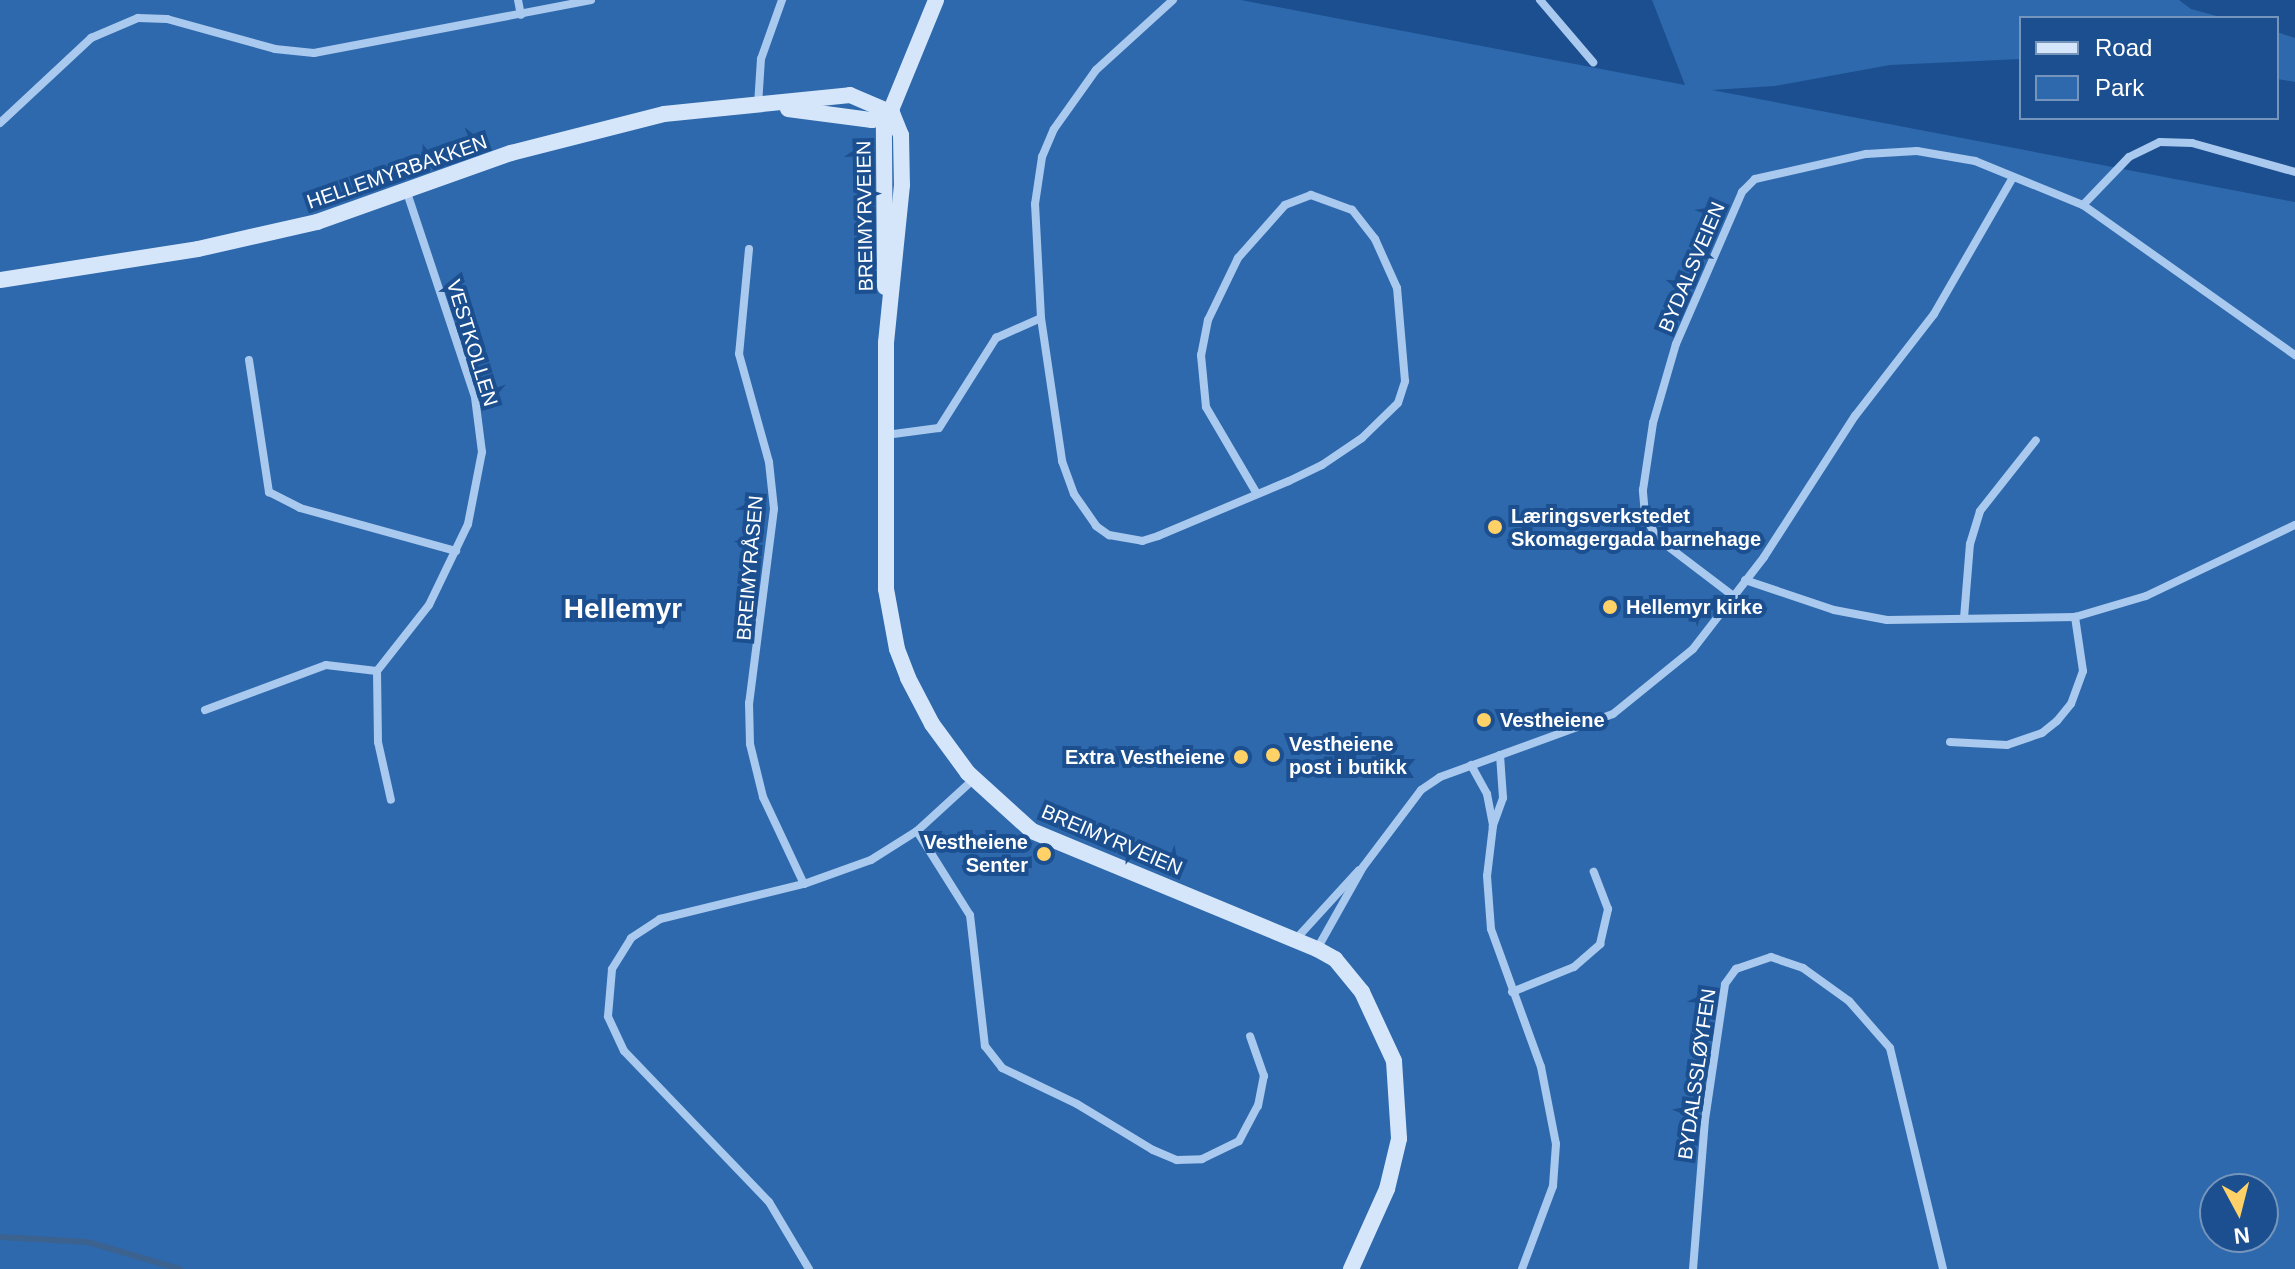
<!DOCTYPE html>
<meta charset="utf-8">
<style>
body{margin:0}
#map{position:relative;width:2295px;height:1269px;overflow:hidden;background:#1b4f8f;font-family:Helvetica,sans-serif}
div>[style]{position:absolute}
.green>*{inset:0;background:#2e69ad}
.stream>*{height:6px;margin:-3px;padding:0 3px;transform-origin:3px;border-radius:3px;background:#3c6290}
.street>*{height:8px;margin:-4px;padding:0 4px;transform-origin:4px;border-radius:4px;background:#a9c9ee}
.secondary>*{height:16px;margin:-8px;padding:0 8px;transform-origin:8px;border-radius:8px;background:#d6e6fa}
.dots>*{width:22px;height:22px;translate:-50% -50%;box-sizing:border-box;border:4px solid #1b4f8f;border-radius:50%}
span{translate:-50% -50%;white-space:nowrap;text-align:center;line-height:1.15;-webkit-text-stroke:8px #1b4f8f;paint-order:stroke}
.street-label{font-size:20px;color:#fff}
.poi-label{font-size:20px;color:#fff;font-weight:700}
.left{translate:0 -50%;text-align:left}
.right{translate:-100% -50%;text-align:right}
.district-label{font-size:28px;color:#fff;font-weight:700}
.legend{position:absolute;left:2019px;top:16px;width:260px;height:104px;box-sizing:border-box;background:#1b4f8f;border:2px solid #7695bc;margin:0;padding:10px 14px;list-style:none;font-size:24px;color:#fff}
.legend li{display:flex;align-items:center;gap:16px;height:40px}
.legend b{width:40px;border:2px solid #7695bc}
.north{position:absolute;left:2199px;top:1173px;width:80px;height:80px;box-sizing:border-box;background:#1b4f8f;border:2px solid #7695bc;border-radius:50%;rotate:173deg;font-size:22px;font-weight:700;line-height:32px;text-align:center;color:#fff}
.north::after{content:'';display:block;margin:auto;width:28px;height:36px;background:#ffd166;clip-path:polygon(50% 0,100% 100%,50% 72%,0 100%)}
</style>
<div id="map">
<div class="green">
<div style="clip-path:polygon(evenodd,0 0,1241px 0,1685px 85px,1652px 0,2179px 0,2191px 9px,2224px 18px,2021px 18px,2021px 59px,1890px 65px,1775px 86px,1712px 90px,2295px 202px,2295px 1269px,0 1269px,0 0,2215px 1189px,2263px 1189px,2263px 1237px,2215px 1237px,2215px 1189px)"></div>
<div style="clip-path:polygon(2277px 32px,2295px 38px,2295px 82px,2277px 79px)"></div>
</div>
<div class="stream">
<div style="left:0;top:1237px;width:88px;rotate:3.3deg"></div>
<div style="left:88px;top:1242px;width:96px;rotate:16.4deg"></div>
</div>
<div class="street">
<div style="left:518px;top:0;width:15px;rotate:79deg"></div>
<div style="left:1540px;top:0;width:82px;rotate:49.5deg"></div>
<div style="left:758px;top:105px;width:46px;rotate:-86.3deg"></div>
<div style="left:761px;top:59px;width:63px;rotate:-70.4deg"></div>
<div style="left:0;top:123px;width:125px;rotate:-43deg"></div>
<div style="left:91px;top:38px;width:51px;rotate:-23.1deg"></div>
<div style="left:138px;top:18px;width:29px;rotate:2deg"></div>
<div style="left:167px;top:19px;width:112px;rotate:15.5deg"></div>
<div style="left:275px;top:49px;width:39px;rotate:6deg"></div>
<div style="left:314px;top:53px;width:282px;rotate:-10.8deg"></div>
<div style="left:2083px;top:205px;width:66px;rotate:-46.2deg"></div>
<div style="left:2129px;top:157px;width:34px;rotate:-26deg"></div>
<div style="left:2160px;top:142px;width:32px;rotate:2deg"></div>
<div style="left:2192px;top:143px;width:107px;rotate:15.7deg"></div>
<div style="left:749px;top:249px;width:105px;rotate:95.4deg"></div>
<div style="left:739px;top:354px;width:112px;rotate:74.5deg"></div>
<div style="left:769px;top:462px;width:47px;rotate:83.9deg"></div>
<div style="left:774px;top:509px;width:196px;rotate:97.3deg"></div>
<div style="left:749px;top:703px;width:41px;rotate:88.6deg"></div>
<div style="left:750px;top:744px;width:55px;rotate:76.2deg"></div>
<div style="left:763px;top:797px;width:96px;rotate:64.8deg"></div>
<div style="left:1041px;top:318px;width:145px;rotate:81.6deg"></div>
<div style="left:1062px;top:461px;width:35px;rotate:70deg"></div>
<div style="left:1074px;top:494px;width:39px;rotate:55deg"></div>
<div style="left:1096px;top:526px;width:16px;rotate:35deg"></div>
<div style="left:1109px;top:535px;width:34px;rotate:10deg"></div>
<div style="left:1142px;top:541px;width:17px;rotate:-17deg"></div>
<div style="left:1158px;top:536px;width:142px;rotate:-22.8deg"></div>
<div style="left:1289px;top:481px;width:37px;rotate:-26deg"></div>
<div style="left:1322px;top:465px;width:48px;rotate:-34deg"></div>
<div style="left:1362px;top:438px;width:50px;rotate:-44.2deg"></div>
<div style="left:1398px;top:403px;width:23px;rotate:-72deg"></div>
<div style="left:1405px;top:381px;width:93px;rotate:-94.9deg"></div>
<div style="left:1397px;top:288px;width:54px;rotate:-114.2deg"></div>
<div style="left:1375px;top:239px;width:37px;rotate:-128deg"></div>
<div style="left:1352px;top:210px;width:44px;rotate:-159.9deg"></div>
<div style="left:1311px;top:195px;width:28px;rotate:159deg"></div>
<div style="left:1285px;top:205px;width:71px;rotate:131.6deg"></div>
<div style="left:1238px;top:258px;width:69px;rotate:115.8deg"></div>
<div style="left:1208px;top:320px;width:36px;rotate:101deg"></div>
<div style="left:1201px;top:355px;width:52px;rotate:84.5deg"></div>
<div style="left:1206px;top:407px;width:101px;rotate:59.6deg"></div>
<div style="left:249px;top:360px;width:134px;rotate:81.4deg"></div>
<div style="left:269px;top:492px;width:35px;rotate:27deg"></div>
<div style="left:300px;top:508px;width:162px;rotate:15.4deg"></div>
<div style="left:886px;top:435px;width:53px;rotate:-7.5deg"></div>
<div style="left:939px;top:428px;width:107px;rotate:-57.7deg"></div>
<div style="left:996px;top:338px;width:49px;rotate:-24deg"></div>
<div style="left:1041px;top:318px;width:114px;rotate:-93deg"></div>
<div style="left:1035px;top:204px;width:48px;rotate:-81.5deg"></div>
<div style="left:1042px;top:157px;width:30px;rotate:-67deg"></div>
<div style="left:1054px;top:129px;width:72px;rotate:-54.6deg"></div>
<div style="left:1096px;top:70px;width:104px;rotate:-42.3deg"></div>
<div style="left:1745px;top:580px;width:94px;rotate:18.6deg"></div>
<div style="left:1834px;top:610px;width:54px;rotate:10.7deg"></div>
<div style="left:1887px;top:620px;width:188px;rotate:-0.9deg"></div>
<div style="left:2075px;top:617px;width:74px;rotate:-16.5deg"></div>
<div style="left:2146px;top:596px;width:165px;rotate:-25.5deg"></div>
<div style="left:1732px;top:595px;width:94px;rotate:-142.8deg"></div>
<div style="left:1657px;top:538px;width:26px;rotate:-118deg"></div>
<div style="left:1645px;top:515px;width:25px;rotate:-95deg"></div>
<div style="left:1643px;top:490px;width:68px;rotate:-81.5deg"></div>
<div style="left:1653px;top:423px;width:82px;rotate:-73.8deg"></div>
<div style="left:1676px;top:344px;width:166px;rotate:-66.5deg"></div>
<div style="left:1742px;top:192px;width:18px;rotate:-45deg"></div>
<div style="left:1755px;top:179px;width:114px;rotate:-12.7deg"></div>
<div style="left:1866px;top:154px;width:51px;rotate:-3.4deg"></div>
<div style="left:1917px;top:151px;width:59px;rotate:9.8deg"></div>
<div style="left:1975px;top:161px;width:117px;rotate:22.2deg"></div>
<div style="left:2083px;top:205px;width:260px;rotate:35.3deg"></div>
<div style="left:1964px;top:618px;width:74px;rotate:-85.4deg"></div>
<div style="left:1970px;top:544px;width:34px;rotate:-73deg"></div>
<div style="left:1980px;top:511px;width:90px;rotate:-51.7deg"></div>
<div style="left:377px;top:671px;width:71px;rotate:89.2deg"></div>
<div style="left:378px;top:742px;width:59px;rotate:77.4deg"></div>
<div style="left:205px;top:710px;width:129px;rotate:-20.4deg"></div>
<div style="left:326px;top:665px;width:51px;rotate:6.7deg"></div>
<div style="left:377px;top:671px;width:84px;rotate:-51.8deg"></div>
<div style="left:429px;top:605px;width:90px;rotate:-64.3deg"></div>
<div style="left:468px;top:524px;width:73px;rotate:-79deg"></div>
<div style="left:482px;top:452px;width:55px;rotate:-97.3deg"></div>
<div style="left:475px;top:397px;width:215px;rotate:-108.4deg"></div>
<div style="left:1950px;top:742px;width:57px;rotate:3deg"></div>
<div style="left:2007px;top:745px;width:37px;rotate:-19deg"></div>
<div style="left:2042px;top:733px;width:19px;rotate:-39deg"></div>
<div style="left:2057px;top:721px;width:22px;rotate:-51deg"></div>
<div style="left:2071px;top:704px;width:35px;rotate:-70deg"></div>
<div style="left:2083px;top:671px;width:55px;rotate:-98.4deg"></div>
<div style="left:1500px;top:755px;width:43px;rotate:86deg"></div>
<div style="left:1503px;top:798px;width:30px;rotate:110deg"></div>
<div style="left:1493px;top:826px;width:50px;rotate:96.8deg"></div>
<div style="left:1487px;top:876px;width:53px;rotate:85.7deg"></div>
<div style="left:1491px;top:929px;width:147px;rotate:70.1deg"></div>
<div style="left:1541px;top:1067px;width:78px;rotate:79deg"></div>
<div style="left:1556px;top:1144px;width:42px;rotate:94.1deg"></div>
<div style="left:1553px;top:1186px;width:89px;rotate:110.5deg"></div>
<div style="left:1471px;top:765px;width:33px;rotate:61deg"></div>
<div style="left:1487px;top:794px;width:32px;rotate:79deg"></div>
<div style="left:917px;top:831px;width:99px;rotate:57.8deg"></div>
<div style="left:970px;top:915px;width:132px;rotate:83.5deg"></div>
<div style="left:985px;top:1046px;width:28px;rotate:52deg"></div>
<div style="left:1002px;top:1068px;width:83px;rotate:25.6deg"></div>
<div style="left:1077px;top:1104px;width:89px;rotate:31.2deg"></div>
<div style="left:1153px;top:1150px;width:26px;rotate:23deg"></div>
<div style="left:1177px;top:1160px;width:25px;rotate:-2deg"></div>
<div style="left:1202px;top:1159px;width:41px;rotate:-25.9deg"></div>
<div style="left:1239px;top:1141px;width:40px;rotate:-62deg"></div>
<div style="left:1258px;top:1106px;width:31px;rotate:-79deg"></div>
<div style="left:1264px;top:1076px;width:42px;rotate:-109.3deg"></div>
<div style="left:1296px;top:939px;width:93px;rotate:-47.6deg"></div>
<div style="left:1317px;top:949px;width:94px;rotate:-60.7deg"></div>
<div style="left:1363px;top:867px;width:96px;rotate:-53deg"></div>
<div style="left:1421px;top:790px;width:23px;rotate:-34deg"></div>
<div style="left:1440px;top:777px;width:184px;rotate:-20deg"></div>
<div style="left:1613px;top:714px;width:103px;rotate:-39.1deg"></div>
<div style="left:1693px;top:649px;width:116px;rotate:-52.3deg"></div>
<div style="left:1764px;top:557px;width:168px;rotate:-57.2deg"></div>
<div style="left:1855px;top:416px;width:129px;rotate:-52.2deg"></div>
<div style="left:1934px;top:314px;width:158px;rotate:-60deg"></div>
<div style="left:1512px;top:992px;width:67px;rotate:-22deg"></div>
<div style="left:1574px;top:967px;width:35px;rotate:-41deg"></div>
<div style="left:1600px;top:944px;width:36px;rotate:-77deg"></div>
<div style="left:1608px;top:909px;width:40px;rotate:-111deg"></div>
<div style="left:809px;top:1269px;width:78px;rotate:-120.8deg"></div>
<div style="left:769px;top:1202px;width:209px;rotate:-133.8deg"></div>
<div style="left:624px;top:1051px;width:38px;rotate:-115deg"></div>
<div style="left:608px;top:1016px;width:47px;rotate:-85.1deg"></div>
<div style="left:612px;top:969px;width:36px;rotate:-58deg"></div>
<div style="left:631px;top:938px;width:35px;rotate:-33deg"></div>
<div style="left:660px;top:919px;width:148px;rotate:-13.7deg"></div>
<div style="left:804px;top:884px;width:71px;rotate:-19.7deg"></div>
<div style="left:871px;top:860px;width:54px;rotate:-32.2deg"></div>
<div style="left:917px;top:831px;width:77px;rotate:-42.4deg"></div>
<div style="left:1693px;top:1269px;width:149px;rotate:-85.4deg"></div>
<div style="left:1705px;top:1120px;width:137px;rotate:-81.6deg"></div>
<div style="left:1725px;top:984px;width:19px;rotate:-54deg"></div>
<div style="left:1736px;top:969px;width:37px;rotate:-19deg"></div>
<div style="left:1771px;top:957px;width:34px;rotate:19deg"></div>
<div style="left:1803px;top:968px;width:57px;rotate:35.7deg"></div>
<div style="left:1849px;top:1001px;width:62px;rotate:48.9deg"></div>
<div style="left:1890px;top:1048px;width:227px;rotate:76.5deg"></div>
</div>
<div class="secondary">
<div style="left:788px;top:109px;width:85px;rotate:7.5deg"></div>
<div style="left:872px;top:120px;width:21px;rotate:-19deg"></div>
<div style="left:892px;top:113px;width:24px;rotate:68deg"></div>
<div style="left:901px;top:135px;width:50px;rotate:88.9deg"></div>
<div style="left:902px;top:185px;width:159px;rotate:95.8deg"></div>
<div style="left:886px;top:343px;width:246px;rotate:90deg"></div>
<div style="left:886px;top:589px;width:61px;rotate:79.6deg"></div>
<div style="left:897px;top:649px;width:31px;rotate:69deg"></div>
<div style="left:908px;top:678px;width:52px;rotate:62.4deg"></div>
<div style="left:932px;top:724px;width:61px;rotate:53.7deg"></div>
<div style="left:968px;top:773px;width:86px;rotate:42.2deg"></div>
<div style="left:1032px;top:831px;width:308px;rotate:22.5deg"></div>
<div style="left:1317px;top:949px;width:21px;rotate:29deg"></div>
<div style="left:1335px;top:959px;width:43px;rotate:50.7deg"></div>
<div style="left:1362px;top:992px;width:76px;rotate:65.1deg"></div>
<div style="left:1394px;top:1061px;width:78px;rotate:86.3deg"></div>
<div style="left:1399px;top:1139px;width:51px;rotate:103.5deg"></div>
<div style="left:1387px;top:1189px;width:88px;rotate:114.2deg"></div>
<div style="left:0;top:280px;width:200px;rotate:-8.9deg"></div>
<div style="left:198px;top:249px;width:122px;rotate:-12.8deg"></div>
<div style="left:317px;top:222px;width:206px;rotate:-19.6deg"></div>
<div style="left:511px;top:153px;width:158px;rotate:-14.3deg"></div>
<div style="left:664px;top:114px;width:187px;rotate:-5.8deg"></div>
<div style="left:850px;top:95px;width:46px;rotate:23.2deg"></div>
<div style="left:885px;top:287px;width:160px;rotate:-90.4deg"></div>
<div style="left:884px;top:127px;width:137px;rotate:-67.7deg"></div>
</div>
<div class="dots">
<div style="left:1495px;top:527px;background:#ffd166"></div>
<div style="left:1610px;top:607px;background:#ffd166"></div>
<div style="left:1484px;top:720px;background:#ffd166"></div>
<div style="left:1273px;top:755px;background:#ffd166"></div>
<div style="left:1241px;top:757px;background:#ffd166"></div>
<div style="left:1044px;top:854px;background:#ffd166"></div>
</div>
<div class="street-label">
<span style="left:397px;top:172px;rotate:-19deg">HELLEMYRBAKKEN</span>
<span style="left:865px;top:216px;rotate:-91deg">BREIMYRVEIEN</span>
<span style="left:1692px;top:267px;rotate:-67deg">BYDALSVEIEN</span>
<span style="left:472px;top:343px;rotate:73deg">VESTKOLLEN</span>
<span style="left:750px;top:568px;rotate:-85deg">BREIMYRÅSEN</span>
<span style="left:1112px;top:840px;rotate:23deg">BREIMYRVEIEN</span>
<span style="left:1697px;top:1074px;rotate:-82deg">BYDALSSLØYFEN</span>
</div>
<div class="poi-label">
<span class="left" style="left:1511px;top:528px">Læringsverkstedet<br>Skomagergada barnehage</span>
<span class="left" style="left:1626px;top:607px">Hellemyr kirke</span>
<span class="left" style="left:1500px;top:720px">Vestheiene</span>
<span class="left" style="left:1289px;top:756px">Vestheiene<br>post i butikk</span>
<span class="right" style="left:1225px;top:757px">Extra Vestheiene</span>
<span class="right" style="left:1028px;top:854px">Vestheiene<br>Senter</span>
</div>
<div class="district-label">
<span style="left:623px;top:609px">Hellemyr</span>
</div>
<ul class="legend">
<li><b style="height:10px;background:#d6e6fa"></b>Road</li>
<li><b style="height:22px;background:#2e69ad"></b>Park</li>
</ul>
<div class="north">N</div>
</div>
